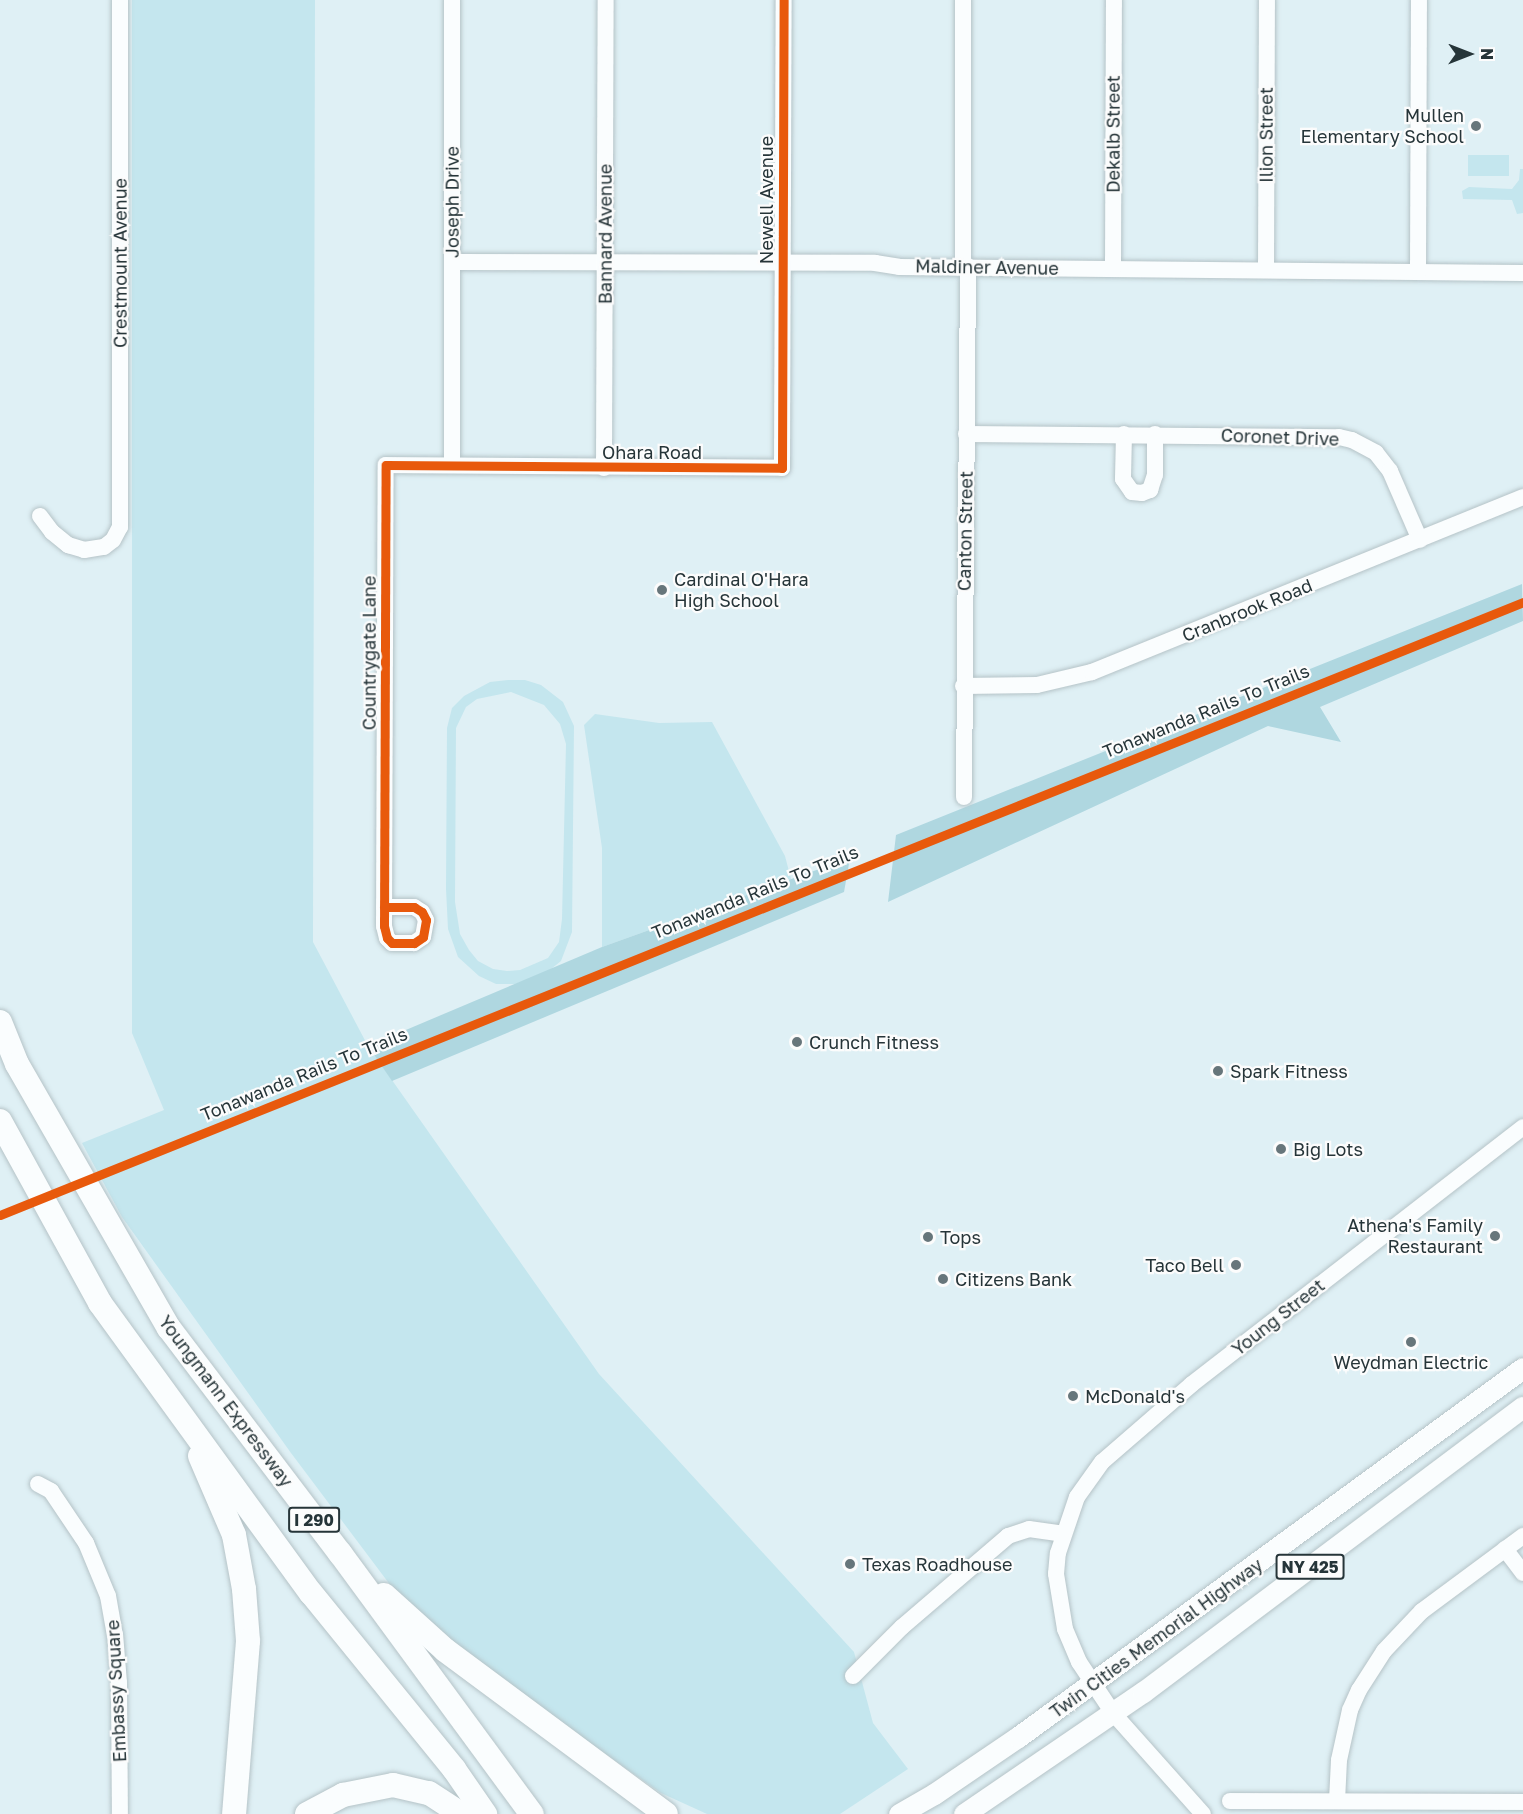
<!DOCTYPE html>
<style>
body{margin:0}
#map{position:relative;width:1523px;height:1814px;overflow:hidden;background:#dff0f5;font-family:"Golos Text",sans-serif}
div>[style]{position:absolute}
.green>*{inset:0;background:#c4e6ee;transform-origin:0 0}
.forest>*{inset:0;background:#afd7e0}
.roads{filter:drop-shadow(0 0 2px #b5c3c7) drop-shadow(0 0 2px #b5c3c7)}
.minor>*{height:16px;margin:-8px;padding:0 8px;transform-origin:8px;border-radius:8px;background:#fafdfe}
.major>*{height:21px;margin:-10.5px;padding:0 10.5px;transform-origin:10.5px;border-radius:10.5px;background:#fafdfe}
.highway>*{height:24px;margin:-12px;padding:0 12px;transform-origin:12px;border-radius:12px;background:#fafdfe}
.cycleway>*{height:9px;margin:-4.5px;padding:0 4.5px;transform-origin:4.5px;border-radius:4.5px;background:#e8590c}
.dots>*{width:16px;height:16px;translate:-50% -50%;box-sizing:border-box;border:3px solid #fcfcfc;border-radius:50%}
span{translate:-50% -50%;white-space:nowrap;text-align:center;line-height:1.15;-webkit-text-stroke:4.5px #fcfcfc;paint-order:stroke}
.shield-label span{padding:2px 4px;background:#fcfcfc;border:2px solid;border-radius:4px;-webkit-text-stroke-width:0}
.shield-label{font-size:16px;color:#263539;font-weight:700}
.poi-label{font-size:18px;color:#263539}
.right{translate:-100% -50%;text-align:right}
.left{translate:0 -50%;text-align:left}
.street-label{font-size:18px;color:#263539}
.north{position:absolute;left:1439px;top:24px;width:60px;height:60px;-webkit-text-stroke:4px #fcfcfc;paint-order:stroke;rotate:90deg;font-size:16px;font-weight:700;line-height:24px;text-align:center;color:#263539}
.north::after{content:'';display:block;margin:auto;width:21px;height:27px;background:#263539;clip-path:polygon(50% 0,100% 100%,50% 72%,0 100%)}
</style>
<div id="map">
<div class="green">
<div style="clip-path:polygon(132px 0,315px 0,313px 942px,368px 1046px,599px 1374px,854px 1652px,873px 1723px,908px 1769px,840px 1814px,707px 1814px,661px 1793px,480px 1666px,403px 1602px,291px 1453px,122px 1217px,82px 1143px,164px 1110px,132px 1033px)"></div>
<div style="left:1509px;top:155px;width:21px;height:41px;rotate:90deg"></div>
<div style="clip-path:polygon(1520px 169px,1523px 169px,1523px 213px,1517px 214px,1512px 200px,1463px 199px,1462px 191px,1469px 187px,1512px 189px,1519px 180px)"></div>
<div style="clip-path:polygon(evenodd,508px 680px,525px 680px,541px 685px,563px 702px,574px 726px,572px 932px,561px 961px,546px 973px,515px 984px,496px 984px,479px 976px,458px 957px,448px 929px,446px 889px,447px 728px,452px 708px,464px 696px,490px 682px,508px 680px,511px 692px,544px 705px,560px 724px,566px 744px,562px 919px,559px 942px,548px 958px,520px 970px,507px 971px,493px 969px,478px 961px,469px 950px,460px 934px,455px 902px,456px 728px,466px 707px,477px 699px,511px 692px)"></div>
<div style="clip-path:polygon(595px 714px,659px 723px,712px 722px,785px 856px,791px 879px,602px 947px,602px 848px,584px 725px)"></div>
</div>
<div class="forest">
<div style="clip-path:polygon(1522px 584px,1523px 621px,1320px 707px,1341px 742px,1268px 726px,888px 902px,896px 835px)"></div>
<div style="clip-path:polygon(850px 858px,844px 892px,392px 1081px,368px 1046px,602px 947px)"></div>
</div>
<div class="roads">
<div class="minor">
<div style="left:452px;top:262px;width:423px;rotate:0.1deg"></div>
<div style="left:875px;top:263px;width:24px;rotate:9deg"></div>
<div style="left:899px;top:267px;width:624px;rotate:0.55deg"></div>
<div style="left:963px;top:266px;width:266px;rotate:-90deg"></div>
<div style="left:1113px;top:268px;width:268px;rotate:-89.8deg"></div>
<div style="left:1266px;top:270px;width:270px;rotate:-89.8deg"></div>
<div style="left:1418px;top:272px;width:272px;rotate:-89.8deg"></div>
<div style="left:966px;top:434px;width:373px;rotate:0.5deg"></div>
<div style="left:1339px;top:437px;width:13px;rotate:13deg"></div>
<div style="left:1352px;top:440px;width:27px;rotate:28deg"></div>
<div style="left:1376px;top:453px;width:23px;rotate:52deg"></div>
<div style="left:1390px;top:471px;width:75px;rotate:66.5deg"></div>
<div style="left:1124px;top:434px;width:45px;rotate:91.3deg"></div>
<div style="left:1123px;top:479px;width:16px;rotate:55deg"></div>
<div style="left:1132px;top:492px;width:10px;rotate:6deg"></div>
<div style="left:1142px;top:493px;width:9px;rotate:-21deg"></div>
<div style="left:1150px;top:490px;width:16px;rotate:-72deg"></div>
<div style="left:1155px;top:475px;width:41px;rotate:-90deg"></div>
<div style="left:452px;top:465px;width:465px;rotate:-90deg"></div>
<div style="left:604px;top:468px;width:468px;rotate:-89.8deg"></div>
<div style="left:40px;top:516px;width:20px;rotate:53deg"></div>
<div style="left:52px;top:532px;width:21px;rotate:39deg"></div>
<div style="left:68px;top:545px;width:17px;rotate:17deg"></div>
<div style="left:84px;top:550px;width:20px;rotate:-9deg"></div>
<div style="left:104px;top:547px;width:11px;rotate:-38deg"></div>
<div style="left:113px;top:540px;width:15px;rotate:-62deg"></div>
<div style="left:120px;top:527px;width:527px;rotate:-90deg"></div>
<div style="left:963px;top:686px;width:74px;rotate:-0.8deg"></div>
<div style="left:1037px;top:685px;width:57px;rotate:-13.3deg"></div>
<div style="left:1092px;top:672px;width:465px;rotate:-22.1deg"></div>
<div style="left:964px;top:797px;width:531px;rotate:-89.57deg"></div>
<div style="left:384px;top:907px;width:30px"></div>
<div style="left:414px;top:907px;width:9px;rotate:32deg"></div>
<div style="left:422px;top:912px;width:9px;rotate:63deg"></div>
<div style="left:426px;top:920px;width:17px;rotate:100deg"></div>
<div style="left:423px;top:937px;width:11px;rotate:146deg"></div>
<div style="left:414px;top:943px;width:22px;rotate:180deg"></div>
<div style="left:392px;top:943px;width:7px;rotate:-135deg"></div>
<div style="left:387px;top:938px;width:12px;rotate:-104deg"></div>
<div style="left:384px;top:926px;width:461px;rotate:-89.8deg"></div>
<div style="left:386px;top:465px;width:396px;rotate:0.4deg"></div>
<div style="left:782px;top:468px;width:468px;rotate:-89.8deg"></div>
<div style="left:38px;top:1484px;width:15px;rotate:28deg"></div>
<div style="left:51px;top:1491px;width:63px;rotate:56.1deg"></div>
<div style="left:86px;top:1543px;width:57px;rotate:67.5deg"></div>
<div style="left:108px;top:1596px;width:39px;rotate:80deg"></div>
<div style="left:115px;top:1634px;width:49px;rotate:85.3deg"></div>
<div style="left:119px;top:1683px;width:131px;rotate:89.6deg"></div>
<div style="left:1505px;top:1549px;width:30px;rotate:53deg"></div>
<div style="left:853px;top:1676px;width:69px;rotate:-45deg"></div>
<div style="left:902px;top:1627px;width:140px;rotate:-40.6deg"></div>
<div style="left:1008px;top:1536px;width:22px;rotate:-18deg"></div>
<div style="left:1029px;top:1529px;width:34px;rotate:8deg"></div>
<div style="left:1230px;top:1801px;width:293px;rotate:0.2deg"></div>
<div style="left:1337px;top:1801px;width:41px;rotate:-87.2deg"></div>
<div style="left:1339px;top:1760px;width:51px;rotate:-77.6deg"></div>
<div style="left:1350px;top:1710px;width:22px;rotate:-66deg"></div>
<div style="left:1359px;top:1690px;width:46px;rotate:-57.3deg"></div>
<div style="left:1384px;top:1651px;width:55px;rotate:-46.5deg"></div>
<div style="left:1422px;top:1611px;width:126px;rotate:-36.6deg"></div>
<div style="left:1203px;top:1814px;width:135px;rotate:-131.7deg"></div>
<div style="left:1113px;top:1713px;width:61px;rotate:-123.7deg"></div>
<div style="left:1079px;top:1662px;width:36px;rotate:-113deg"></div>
<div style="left:1065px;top:1629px;width:56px;rotate:-99.3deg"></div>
<div style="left:1056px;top:1574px;width:21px;rotate:-85deg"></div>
<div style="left:1058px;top:1553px;width:59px;rotate:-71.3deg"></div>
<div style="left:1077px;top:1497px;width:43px;rotate:-54.5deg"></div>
<div style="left:1102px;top:1462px;width:119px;rotate:-40.9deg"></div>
<div style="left:1192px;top:1384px;width:419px;rotate:-37.8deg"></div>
</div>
<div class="major">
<div style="left:899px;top:1814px;width:40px;rotate:-29.7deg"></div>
<div style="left:934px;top:1794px;width:102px;rotate:-34.2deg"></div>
<div style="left:1018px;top:1737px;width:625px;rotate:-36.16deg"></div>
<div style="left:964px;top:1814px;width:217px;rotate:-34.3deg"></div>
<div style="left:1143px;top:1692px;width:475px;rotate:-36.9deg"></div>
</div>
<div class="highway">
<div style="left:0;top:1022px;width:45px;rotate:68deg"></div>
<div style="left:17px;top:1064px;width:305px;rotate:60.1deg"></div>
<div style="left:169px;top:1328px;width:283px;rotate:52.8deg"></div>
<div style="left:340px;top:1553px;width:324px;rotate:53.7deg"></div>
<div style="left:0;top:1121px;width:208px;rotate:61.2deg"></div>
<div style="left:100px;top:1303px;width:359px;rotate:54deg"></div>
<div style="left:311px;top:1593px;width:227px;rotate:50.9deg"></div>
<div style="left:454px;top:1769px;width:55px;rotate:55.4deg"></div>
<div style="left:200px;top:1456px;width:86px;rotate:66.7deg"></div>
<div style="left:234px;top:1535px;width:55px;rotate:79.5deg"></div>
<div style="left:244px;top:1589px;width:52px;rotate:85.6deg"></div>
<div style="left:248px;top:1641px;width:174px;rotate:94.6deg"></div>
<div style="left:384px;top:1595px;width:82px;rotate:42deg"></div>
<div style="left:445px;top:1650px;width:275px;rotate:36.6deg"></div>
<div style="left:307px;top:1814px;width:41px;rotate:-27.8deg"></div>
<div style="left:343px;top:1795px;width:51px;rotate:-11.3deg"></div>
<div style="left:393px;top:1785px;width:37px;rotate:13deg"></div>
<div style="left:429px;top:1793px;width:38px;rotate:33deg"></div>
</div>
</div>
<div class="cycleway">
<div style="left:384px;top:907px;width:30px"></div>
<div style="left:414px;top:907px;width:9px;rotate:32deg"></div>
<div style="left:422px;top:912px;width:9px;rotate:63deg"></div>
<div style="left:426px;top:920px;width:17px;rotate:100deg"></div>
<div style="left:423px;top:937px;width:11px;rotate:146deg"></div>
<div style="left:414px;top:943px;width:22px;rotate:180deg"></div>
<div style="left:392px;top:943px;width:7px;rotate:-135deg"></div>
<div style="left:387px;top:938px;width:12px;rotate:-104deg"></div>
<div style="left:384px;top:926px;width:461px;rotate:-89.8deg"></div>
<div style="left:386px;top:465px;width:396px;rotate:0.4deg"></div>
<div style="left:782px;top:468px;width:468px;rotate:-89.8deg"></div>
<div style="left:0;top:1215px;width:1642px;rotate:-21.92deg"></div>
</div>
<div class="dots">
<div style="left:1476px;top:126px;background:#67767b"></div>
<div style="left:662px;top:590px;background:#67767b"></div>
<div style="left:797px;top:1042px;background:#67767b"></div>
<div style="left:1218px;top:1071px;background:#67767b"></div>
<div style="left:1281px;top:1149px;background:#67767b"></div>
<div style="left:1495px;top:1236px;background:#67767b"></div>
<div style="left:928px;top:1237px;background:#67767b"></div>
<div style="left:1236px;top:1265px;background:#67767b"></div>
<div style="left:943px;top:1279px;background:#67767b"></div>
<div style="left:1411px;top:1342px;background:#67767b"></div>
<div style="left:1073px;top:1396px;background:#67767b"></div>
<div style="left:850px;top:1564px;background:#67767b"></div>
</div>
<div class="shield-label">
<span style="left:314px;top:1520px">I 290</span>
<span style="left:1310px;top:1567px">NY 425</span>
</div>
<div class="poi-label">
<span class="right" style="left:1464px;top:126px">Mullen<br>Elementary School</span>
<span class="left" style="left:674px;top:590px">Cardinal O'Hara<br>High School</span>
<span class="left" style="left:809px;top:1042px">Crunch Fitness</span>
<span class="left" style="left:1230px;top:1071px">Spark Fitness</span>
<span class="left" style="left:1293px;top:1149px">Big Lots</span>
<span class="right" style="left:1483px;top:1236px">Athena's Family<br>Restaurant</span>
<span class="left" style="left:940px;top:1237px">Tops</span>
<span class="right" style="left:1224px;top:1265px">Taco Bell</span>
<span class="left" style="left:955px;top:1279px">Citizens Bank</span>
<span style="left:1411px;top:1362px">Weydman Electric</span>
<span class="left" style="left:1085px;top:1396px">McDonald's</span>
<span class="left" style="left:862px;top:1564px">Texas Roadhouse</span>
</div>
<div class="street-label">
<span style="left:1113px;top:134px;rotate:-90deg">Dekalb Street</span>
<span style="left:1266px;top:135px;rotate:-90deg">Ilion Street</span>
<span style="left:766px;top:200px;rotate:-90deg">Newell Avenue</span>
<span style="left:452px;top:202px;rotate:-90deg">Joseph Drive</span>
<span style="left:605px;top:234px;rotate:-90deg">Bannard Avenue</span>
<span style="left:120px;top:263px;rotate:-90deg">Crestmount Avenue</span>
<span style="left:987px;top:267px;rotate:1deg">Maldiner Avenue</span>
<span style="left:1280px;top:437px;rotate:2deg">Coronet Drive</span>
<span style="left:652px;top:452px">Ohara Road</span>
<span style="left:965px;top:531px;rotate:-89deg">Canton Street</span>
<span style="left:1247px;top:610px;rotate:-22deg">Cranbrook Road</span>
<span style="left:369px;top:653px;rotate:-90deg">Countrygate Lane</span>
<span style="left:1206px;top:711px;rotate:-22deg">Tonawanda Rails To Trails</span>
<span style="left:755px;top:892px;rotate:-22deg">Tonawanda Rails To Trails</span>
<span style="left:304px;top:1074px;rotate:-22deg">Tonawanda Rails To Trails</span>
<span style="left:1278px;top:1317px;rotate:-38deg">Young Street</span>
<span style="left:226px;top:1401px;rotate:53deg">Youngmann Expressway</span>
<span style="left:1156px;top:1638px;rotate:-36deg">Twin Cities Memorial Highway</span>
<span style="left:116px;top:1691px;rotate:-93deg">Embassy Square</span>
</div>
<div class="north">N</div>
</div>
